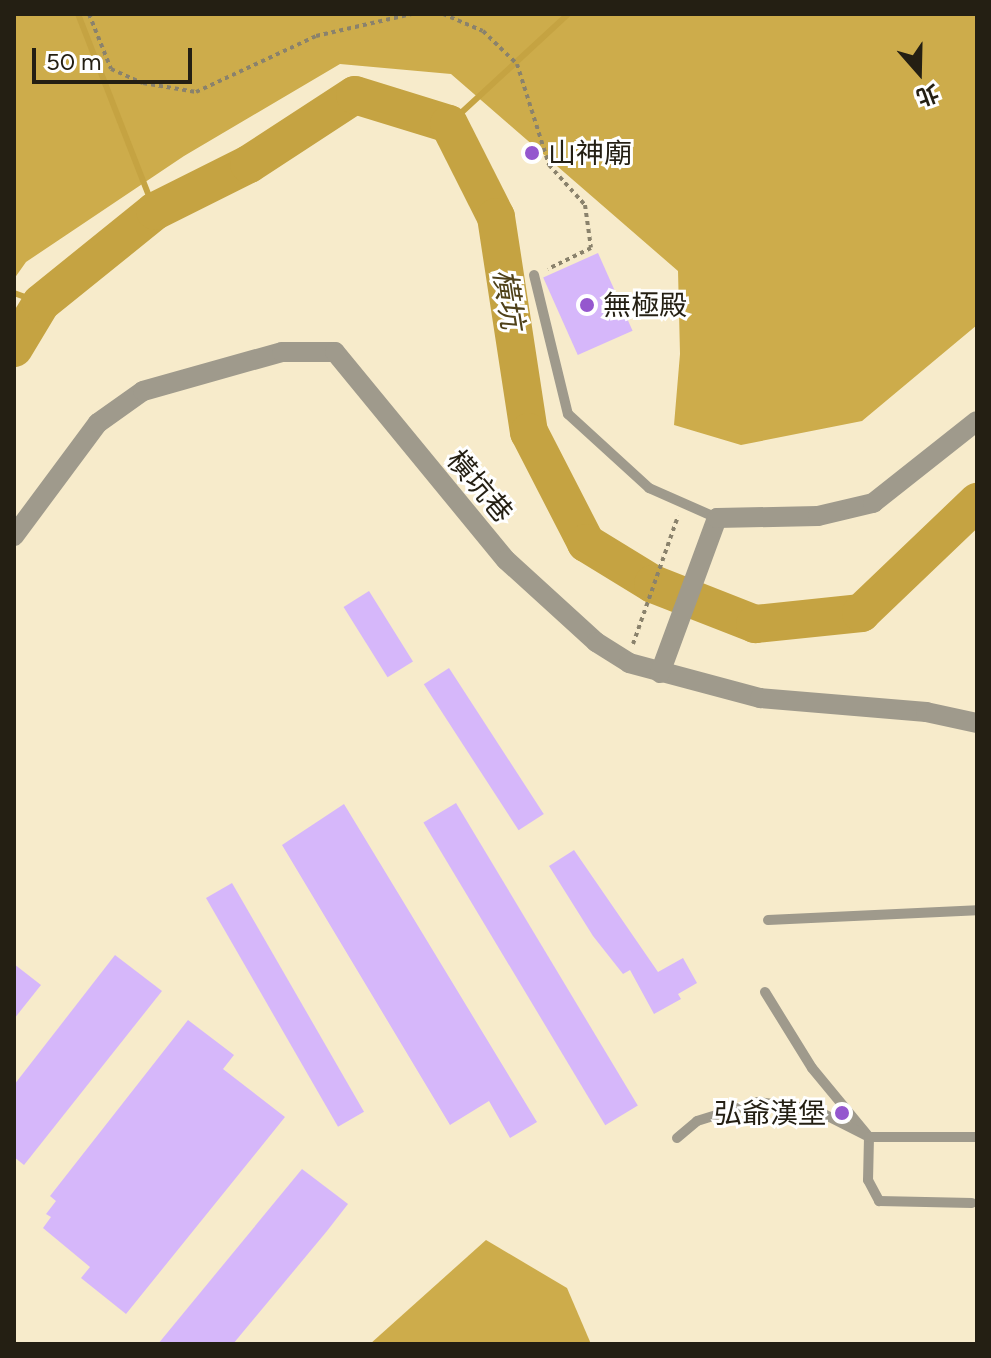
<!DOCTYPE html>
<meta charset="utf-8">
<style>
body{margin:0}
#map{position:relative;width:991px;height:1358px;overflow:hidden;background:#f7ebcb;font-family:Figtree,"Noto Sans TC",sans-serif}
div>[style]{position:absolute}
.forest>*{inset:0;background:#cdac4b}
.stream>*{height:6px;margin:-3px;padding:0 3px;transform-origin:3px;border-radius:3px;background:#c5a342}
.river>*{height:38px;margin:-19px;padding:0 19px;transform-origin:19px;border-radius:19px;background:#c5a342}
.building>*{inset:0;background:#d6b7fa;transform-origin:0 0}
.path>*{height:4px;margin-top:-2px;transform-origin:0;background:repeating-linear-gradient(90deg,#8a826c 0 4px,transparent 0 8px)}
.lane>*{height:10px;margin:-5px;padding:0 5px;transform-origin:5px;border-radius:5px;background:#9f9a8c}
.street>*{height:20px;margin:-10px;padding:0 10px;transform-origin:10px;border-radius:10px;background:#9f9a8c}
.dots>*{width:22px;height:22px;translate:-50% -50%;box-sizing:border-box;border:4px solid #fff;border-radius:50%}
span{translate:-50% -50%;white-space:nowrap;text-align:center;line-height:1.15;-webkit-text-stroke:6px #fff;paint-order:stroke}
.poi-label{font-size:28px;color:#241f13}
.left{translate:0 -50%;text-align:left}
.right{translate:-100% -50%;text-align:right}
.street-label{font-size:28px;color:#241f13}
.water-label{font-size:30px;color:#4f4119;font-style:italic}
.frame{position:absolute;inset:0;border:16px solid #241f13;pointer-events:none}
.north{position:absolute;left:879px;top:32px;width:80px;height:80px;-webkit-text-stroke:6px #fff;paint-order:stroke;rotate:160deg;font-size:22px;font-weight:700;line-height:32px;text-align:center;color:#241f13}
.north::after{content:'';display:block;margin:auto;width:28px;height:36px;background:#241f13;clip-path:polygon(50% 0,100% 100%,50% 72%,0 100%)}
.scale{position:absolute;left:32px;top:48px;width:160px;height:36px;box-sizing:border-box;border:4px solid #241f13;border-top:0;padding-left:10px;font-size:24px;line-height:28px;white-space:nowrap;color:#241f13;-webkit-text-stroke:6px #fff;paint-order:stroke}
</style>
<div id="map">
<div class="forest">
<div style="clip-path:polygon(14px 14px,977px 14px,977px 325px,862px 421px,741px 445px,674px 425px,680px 354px,678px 271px,451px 74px,340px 64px,184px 156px,26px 262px,14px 279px)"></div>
<div style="clip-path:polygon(486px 1240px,567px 1288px,591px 1344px,370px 1344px)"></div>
</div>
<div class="stream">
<div style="left:78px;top:14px;width:212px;rotate:68.7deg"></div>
<div style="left:449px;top:124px;width:162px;rotate:-42.7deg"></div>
<div style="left:14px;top:293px;width:29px;rotate:20deg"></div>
</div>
<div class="river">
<div style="left:14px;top:348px;width:52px;rotate:-59deg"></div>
<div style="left:41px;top:303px;width:146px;rotate:-38.9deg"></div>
<div style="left:155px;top:211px;width:105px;rotate:-26.6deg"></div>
<div style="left:249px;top:164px;width:126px;rotate:-33.1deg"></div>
<div style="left:355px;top:95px;width:98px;rotate:17.1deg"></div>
<div style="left:449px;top:124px;width:104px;rotate:63.2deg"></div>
<div style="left:496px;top:217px;width:218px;rotate:81.3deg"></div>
<div style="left:529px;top:432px;width:125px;rotate:62.8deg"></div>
<div style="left:586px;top:543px;width:79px;rotate:31.5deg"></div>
<div style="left:653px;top:584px;width:110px;rotate:21.4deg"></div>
<div style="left:755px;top:624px;width:107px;rotate:-5.9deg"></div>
<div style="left:861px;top:613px;width:161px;rotate:-43.7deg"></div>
</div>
<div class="building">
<div style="left:598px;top:253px;width:85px;height:60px;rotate:66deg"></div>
<div style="left:369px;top:591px;width:83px;height:30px;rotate:58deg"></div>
<div style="left:449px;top:668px;width:174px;height:30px;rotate:57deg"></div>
<div style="left:456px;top:803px;width:353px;height:38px;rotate:59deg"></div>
<div style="clip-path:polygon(344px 804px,537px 1122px,510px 1138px,489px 1101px,450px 1125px,282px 845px)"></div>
<div style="clip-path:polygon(574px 850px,658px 972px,683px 958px,697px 983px,678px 994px,681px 999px,654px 1014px,630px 970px,623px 974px,593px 936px,549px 866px)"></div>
<div style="left:232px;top:883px;width:264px;height:30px;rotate:60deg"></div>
<div style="clip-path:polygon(115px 955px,162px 991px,24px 1165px,14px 1157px,14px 1085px)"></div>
<div style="clip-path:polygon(14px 964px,41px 985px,14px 1019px)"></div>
<div style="clip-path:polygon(188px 1020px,234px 1055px,223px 1069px,285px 1117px,126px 1314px,81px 1278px,90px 1267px,43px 1228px,51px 1217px,46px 1214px,56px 1201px,50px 1196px)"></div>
<div style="clip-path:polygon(302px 1169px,348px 1204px,327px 1231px,233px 1344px,158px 1344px)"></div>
</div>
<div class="path">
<div style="left:89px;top:14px;width:59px;rotate:68.2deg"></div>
<div style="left:111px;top:69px;width:35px;rotate:24deg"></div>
<div style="left:143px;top:83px;width:54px;rotate:9.6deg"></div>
<div style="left:196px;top:92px;width:132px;rotate:-25deg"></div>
<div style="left:316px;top:36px;width:98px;rotate:-13deg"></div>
<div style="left:443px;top:14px;width:43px;rotate:23deg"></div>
<div style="left:483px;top:31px;width:47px;rotate:44.1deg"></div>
<div style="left:517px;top:64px;width:106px;rotate:72.4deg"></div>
<div style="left:549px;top:165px;width:54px;rotate:48deg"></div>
<div style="left:585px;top:205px;width:43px;rotate:82.1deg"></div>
<div style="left:591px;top:248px;width:48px;rotate:154deg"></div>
<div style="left:633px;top:644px;width:136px;rotate:-70.6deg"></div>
</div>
<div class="lane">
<div style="left:534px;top:275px;width:143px;rotate:76.3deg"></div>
<div style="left:568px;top:414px;width:110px;rotate:42.4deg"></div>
<div style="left:649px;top:488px;width:74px;rotate:23.8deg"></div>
<div style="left:768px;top:920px;width:209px;rotate:-2.7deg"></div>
<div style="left:765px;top:992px;width:89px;rotate:58.3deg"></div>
<div style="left:812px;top:1068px;width:89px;rotate:50.4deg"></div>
<div style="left:869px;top:1137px;width:43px;rotate:91.3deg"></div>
<div style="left:868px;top:1180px;width:24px;rotate:62deg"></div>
<div style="left:879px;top:1201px;width:93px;rotate:1.2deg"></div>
<div style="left:677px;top:1138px;width:26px;rotate:-40deg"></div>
<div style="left:697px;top:1121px;width:64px;rotate:-17.3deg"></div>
<div style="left:758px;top:1102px;width:56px;rotate:7.1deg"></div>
<div style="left:814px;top:1109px;width:62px;rotate:27deg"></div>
<div style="left:869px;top:1137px;width:108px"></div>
</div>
<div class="street">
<div style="left:14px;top:536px;width:141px;rotate:-53.4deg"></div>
<div style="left:98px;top:423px;width:55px;rotate:-35.4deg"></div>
<div style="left:143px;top:391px;width:144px;rotate:-15.7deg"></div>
<div style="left:282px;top:352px;width:53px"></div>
<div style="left:335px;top:352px;width:269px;rotate:50.6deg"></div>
<div style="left:506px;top:560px;width:122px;rotate:42.3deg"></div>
<div style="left:596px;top:642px;width:39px;rotate:32deg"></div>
<div style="left:629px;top:663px;width:136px;rotate:15deg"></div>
<div style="left:760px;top:698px;width:167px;rotate:4.8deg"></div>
<div style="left:926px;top:712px;width:52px;rotate:12.2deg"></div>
<div style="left:660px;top:673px;width:165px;rotate:-69.8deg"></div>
<div style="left:717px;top:518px;width:101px;rotate:-1.1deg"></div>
<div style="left:818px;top:516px;width:57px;rotate:-13.3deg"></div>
<div style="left:873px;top:503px;width:132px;rotate:-38.3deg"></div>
</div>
<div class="dots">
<div style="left:532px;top:153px;background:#9557ce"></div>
<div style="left:587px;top:305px;background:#9557ce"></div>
<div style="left:842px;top:1113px;background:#9557ce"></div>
</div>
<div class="poi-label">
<span class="left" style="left:548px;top:153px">山神廟</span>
<span class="left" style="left:603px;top:305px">無極殿</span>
<span class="right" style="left:826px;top:1113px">弘爺漢堡</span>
</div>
<div class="street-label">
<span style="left:480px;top:486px;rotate:50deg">橫坑巷</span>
</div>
<div class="water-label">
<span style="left:508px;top:299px;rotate:81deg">橫坑</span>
</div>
<div class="frame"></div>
<div class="north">北</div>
<div class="scale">50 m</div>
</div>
